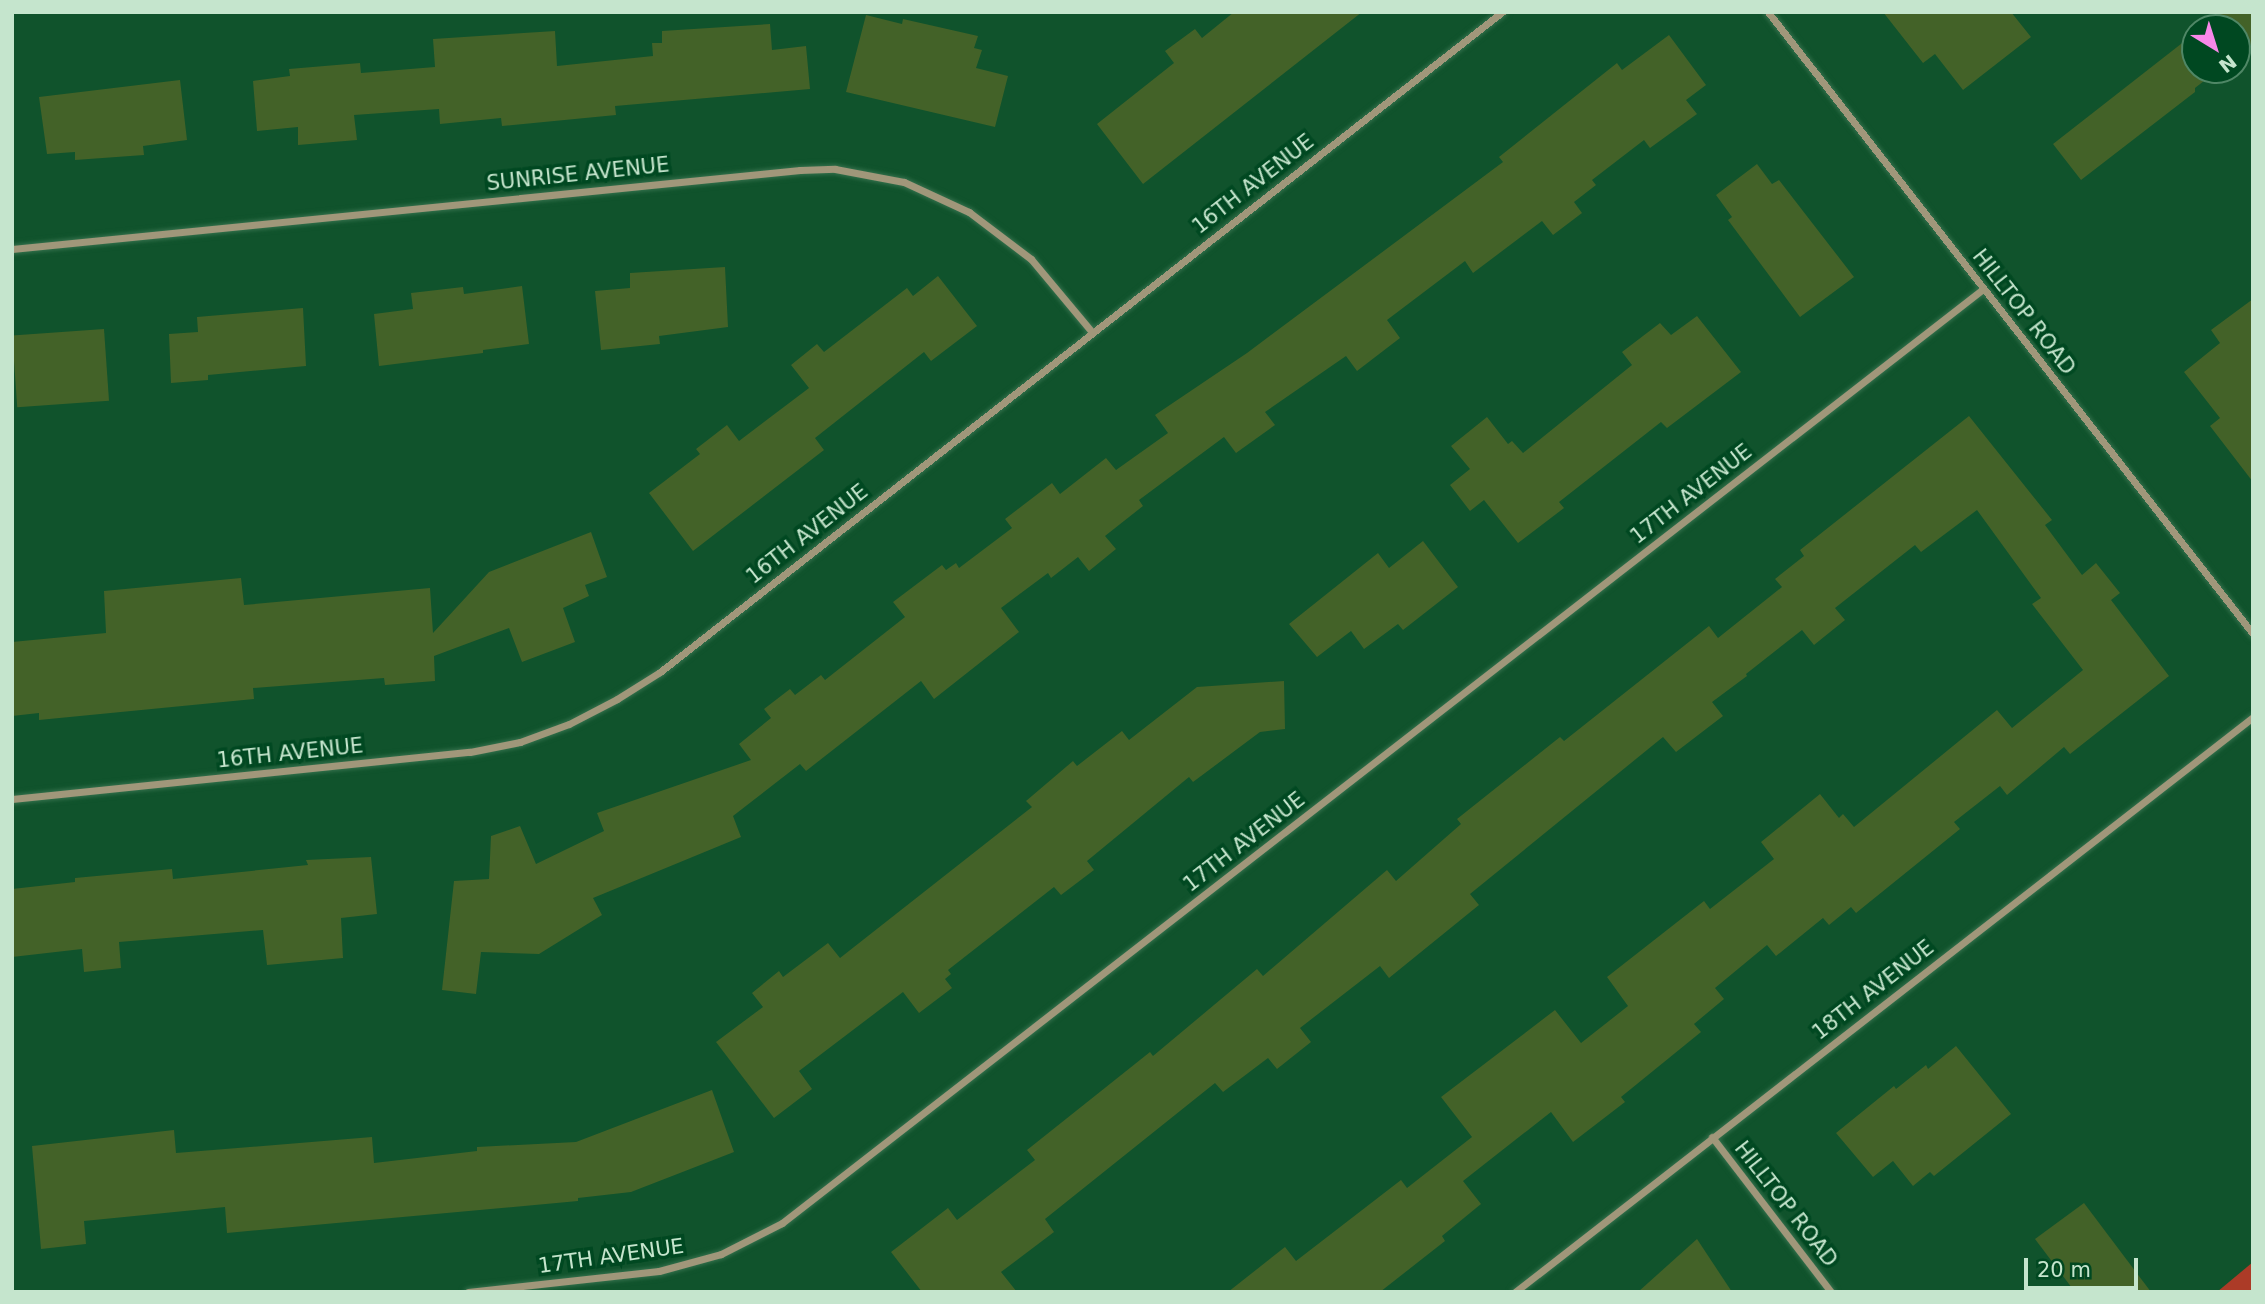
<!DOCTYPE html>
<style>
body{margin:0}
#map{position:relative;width:2265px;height:1304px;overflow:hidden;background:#10532c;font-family:"DejaVu Sans",sans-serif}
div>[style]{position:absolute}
.green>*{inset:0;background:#ac3b27}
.building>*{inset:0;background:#436228;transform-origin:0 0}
.roads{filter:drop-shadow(0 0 2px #34704c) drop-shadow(0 0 2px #34704c)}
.minor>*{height:7px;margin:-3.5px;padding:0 3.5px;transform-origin:3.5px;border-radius:3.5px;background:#a0977a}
span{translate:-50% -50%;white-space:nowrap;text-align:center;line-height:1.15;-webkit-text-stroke:7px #004821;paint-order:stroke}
.street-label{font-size:21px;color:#c5e5cd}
.frame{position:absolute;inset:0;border:14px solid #c5e5cd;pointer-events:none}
.north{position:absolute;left:2181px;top:14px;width:70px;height:70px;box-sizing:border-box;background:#004821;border:2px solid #4f8766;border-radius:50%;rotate:142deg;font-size:19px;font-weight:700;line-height:28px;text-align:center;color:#c5e5cd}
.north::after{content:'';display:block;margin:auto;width:24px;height:32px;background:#f888e9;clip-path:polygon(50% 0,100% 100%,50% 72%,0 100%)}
.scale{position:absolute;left:2024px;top:1258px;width:114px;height:32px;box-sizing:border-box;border:4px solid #c5e5cd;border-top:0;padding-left:9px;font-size:21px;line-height:24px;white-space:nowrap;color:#c5e5cd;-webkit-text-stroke:5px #004821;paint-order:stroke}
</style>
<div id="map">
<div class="green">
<div style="clip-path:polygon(2253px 1262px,2253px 1292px,2217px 1292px)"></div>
</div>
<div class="building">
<div style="clip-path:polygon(1234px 12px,1362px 12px,1143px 184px,1097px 124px,1174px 63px,1165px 51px,1195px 29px,1202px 38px)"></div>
<div style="clip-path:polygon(1883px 12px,2011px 12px,2031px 37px,1963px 90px,1935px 54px,1923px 63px)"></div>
<div style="clip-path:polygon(2221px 12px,2253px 12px,2253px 43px,2237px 55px,2237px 28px,2201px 28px)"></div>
<div style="clip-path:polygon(866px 15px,902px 24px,903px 19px,978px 36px,974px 48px,982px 50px,976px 68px,1008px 76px,995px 127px,846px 92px)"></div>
<div style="clip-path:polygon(770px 24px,772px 50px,806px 46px,810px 89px,615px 106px,616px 115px,502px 126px,501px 118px,440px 124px,439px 109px,354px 115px,357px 140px,298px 145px,298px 127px,257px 131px,253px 81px,290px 76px,289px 69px,360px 63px,361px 73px,435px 67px,433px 39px,555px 31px,557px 66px,653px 56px,652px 43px,662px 43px,662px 31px)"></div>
<div style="clip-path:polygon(2195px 33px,2195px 70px,2218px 70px,2195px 88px,2195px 92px,2081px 180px,2053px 144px)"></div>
<div style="clip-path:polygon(1669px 35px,1706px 85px,1686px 100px,1697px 114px,1650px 148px,1644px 140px,1592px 180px,1596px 185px,1574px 202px,1582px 213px,1553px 235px,1542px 221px,1473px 273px,1465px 261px,1387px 320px,1400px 338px,1357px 371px,1346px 356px,1265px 412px,1275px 425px,1236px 453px,1224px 437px,1139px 500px,1143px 506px,1105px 536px,1116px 549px,1089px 571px,1078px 557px,1051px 578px,1048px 573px,1001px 608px,1019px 632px,934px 699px,921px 681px,806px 771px,800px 764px,733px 816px,741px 837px,593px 898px,602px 915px,539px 954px,481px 952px,476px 994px,442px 990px,454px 881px,489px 879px,491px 836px,520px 826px,536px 864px,604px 831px,597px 813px,751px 760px,739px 744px,771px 718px,764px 709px,790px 689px,795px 695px,821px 675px,825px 680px,905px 617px,893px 602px,942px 565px,946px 570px,956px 563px,959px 568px,1012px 528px,1005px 519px,1052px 483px,1060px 494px,1106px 458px,1116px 470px,1168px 433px,1155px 415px,1247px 353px,1503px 162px,1499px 157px,1617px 63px,1622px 70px)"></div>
<div style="clip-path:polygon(180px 80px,187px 140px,143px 146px,144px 155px,75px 160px,75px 152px,47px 154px,39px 97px)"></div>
<div style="clip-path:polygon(1757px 164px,1772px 184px,1779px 180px,1854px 277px,1800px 317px,1728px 220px,1732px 217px,1716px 195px)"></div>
<div style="clip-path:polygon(725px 267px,728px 327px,659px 336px,660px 344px,601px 350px,595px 291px,630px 288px,630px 273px)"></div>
<div style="clip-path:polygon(938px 276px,977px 326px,931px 361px,924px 352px,815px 438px,824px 450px,693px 551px,649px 493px,700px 454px,696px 449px,727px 425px,739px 441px,809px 388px,791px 365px,817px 344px,824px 352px,907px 288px,913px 296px)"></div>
<div style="clip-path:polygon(522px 286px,529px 344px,483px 350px,483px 353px,379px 366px,374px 314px,413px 309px,411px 293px,463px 287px,464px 294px)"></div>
<div style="clip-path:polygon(2253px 299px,2253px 482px,2210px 426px,2220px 418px,2184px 372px,2220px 343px,2211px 330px)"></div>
<div style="clip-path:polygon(303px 308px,306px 366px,208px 375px,208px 380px,171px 383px,169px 334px,198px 332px,197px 317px)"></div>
<div style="clip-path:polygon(1697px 316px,1741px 372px,1667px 428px,1661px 422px,1559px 502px,1564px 508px,1518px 543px,1484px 500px,1470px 511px,1450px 485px,1470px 469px,1451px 446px,1487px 417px,1508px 444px,1512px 441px,1523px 453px,1632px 365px,1622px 352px,1660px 323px,1671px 335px)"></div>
<div style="left:104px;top:329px;width:72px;height:92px;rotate:86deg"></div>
<div style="clip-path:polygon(1969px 416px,2052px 520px,2045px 525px,2082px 575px,2096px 563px,2120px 593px,2111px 600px,2169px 676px,2070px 754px,2064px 747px,2007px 795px,2000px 786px,1954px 822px,1960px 829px,1856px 913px,1851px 907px,1829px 925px,1823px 918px,1776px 956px,1767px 945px,1715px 988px,1724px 999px,1694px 1024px,1701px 1032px,1621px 1097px,1625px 1102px,1573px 1142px,1551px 1112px,1463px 1181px,1481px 1204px,1442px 1236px,1445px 1241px,1380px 1292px,1228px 1292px,1285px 1247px,1296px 1261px,1401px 1180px,1407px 1188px,1472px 1137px,1441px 1097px,1555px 1010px,1581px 1043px,1628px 1006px,1607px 977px,1704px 901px,1710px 909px,1774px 859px,1761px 842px,1820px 794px,1839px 818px,1843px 814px,1854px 827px,1997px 710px,2012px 728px,2083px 670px,2032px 604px,2041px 598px,1977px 510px,1921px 552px,1915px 545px,1835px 608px,1845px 620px,1814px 645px,1802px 630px,1746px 674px,1747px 676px,1712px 702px,1723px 716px,1676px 752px,1663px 737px,1470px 894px,1479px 905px,1389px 978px,1380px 966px,1300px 1028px,1311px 1042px,1277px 1069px,1268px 1058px,1223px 1092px,1215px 1083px,1045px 1219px,1054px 1232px,1001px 1272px,1017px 1292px,922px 1292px,891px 1252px,948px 1208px,957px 1220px,1035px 1160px,1027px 1150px,1150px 1052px,1153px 1056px,1257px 969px,1263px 976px,1387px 870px,1396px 881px,1461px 824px,1457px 819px,1560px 737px,1564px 741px,1709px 626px,1718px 638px,1782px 587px,1775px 579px,1804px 556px,1800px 550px)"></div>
<div style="clip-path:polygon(591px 532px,607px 577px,585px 585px,589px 596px,563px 608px,575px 642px,522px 662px,509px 628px,434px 656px,435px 681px,385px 685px,384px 678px,253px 688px,254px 699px,39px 720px,39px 713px,12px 716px,12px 642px,106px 633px,104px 591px,241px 578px,244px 605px,430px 588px,433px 633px,489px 572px)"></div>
<div style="clip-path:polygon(1423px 541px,1458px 587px,1403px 630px,1398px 624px,1364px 649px,1351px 631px,1317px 657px,1289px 624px,1378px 553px,1389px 568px)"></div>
<div style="clip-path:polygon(1284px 681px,1285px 729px,1260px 732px,1193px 782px,1189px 777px,1087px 861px,1094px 870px,1061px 895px,1054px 887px,948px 970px,951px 974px,945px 979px,952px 988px,919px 1013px,903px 992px,799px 1071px,812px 1089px,774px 1118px,716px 1042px,763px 1007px,752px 993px,779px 971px,783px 977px,828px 943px,840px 958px,1032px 807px,1026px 801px,1073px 761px,1077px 766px,1122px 731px,1129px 740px,1197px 687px)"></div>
<div style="clip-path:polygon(371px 857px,377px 914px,341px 918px,343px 958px,267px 965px,263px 930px,119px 942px,121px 968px,84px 972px,82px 949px,12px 957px,12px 889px,75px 882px,75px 878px,172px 869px,173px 879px,308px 865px,306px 860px)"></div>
<div style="clip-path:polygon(1956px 1046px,2011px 1114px,1934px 1176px,1930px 1172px,1913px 1186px,1893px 1161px,1873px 1177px,1836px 1133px,1894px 1086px,1896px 1089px,1926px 1065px,1928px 1069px)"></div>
<div style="clip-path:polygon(712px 1090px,734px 1152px,631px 1192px,578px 1198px,578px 1201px,227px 1233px,225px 1207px,84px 1221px,86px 1244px,41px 1249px,32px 1146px,174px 1130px,176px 1153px,372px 1137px,374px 1163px,477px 1151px,477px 1147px,576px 1142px)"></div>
<div style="clip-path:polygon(2084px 1203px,2151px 1292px,2075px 1292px,2035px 1239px)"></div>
<div style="clip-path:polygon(1697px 1239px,1732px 1292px,1638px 1292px)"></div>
</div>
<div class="roads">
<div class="minor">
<div style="left:1768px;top:12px;width:789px;rotate:52.05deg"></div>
<div style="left:12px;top:249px;width:792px;rotate:-5.72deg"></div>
<div style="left:800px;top:170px;width:35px;rotate:-2deg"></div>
<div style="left:835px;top:169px;width:70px;rotate:10.7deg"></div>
<div style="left:904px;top:182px;width:72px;rotate:24.8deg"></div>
<div style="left:969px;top:212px;width:78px;rotate:37.2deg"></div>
<div style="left:1031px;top:259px;width:95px;rotate:50.1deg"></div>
<div style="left:12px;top:799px;width:460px;rotate:-5.9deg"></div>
<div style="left:470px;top:752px;width:51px;rotate:-11.3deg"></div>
<div style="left:520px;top:742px;width:52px;rotate:-20.2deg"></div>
<div style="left:569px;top:724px;width:54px;rotate:-27.5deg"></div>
<div style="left:617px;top:699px;width:51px;rotate:-32.1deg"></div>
<div style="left:660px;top:672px;width:1070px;rotate:-38.09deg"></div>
<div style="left:1712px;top:1137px;width:195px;rotate:52.5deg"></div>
<div style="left:468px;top:1292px;width:192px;rotate:-6.3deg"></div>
<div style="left:659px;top:1271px;width:64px;rotate:-15.3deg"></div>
<div style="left:721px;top:1254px;width:68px;rotate:-26.9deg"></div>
<div style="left:782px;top:1223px;width:1521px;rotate:-37.87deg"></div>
<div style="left:1515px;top:1292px;width:936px;rotate:-37.92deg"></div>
</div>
</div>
<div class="street-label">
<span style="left:578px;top:174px;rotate:-6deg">SUNRISE AVENUE</span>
<span style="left:1253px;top:184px;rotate:-38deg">16TH AVENUE</span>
<span style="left:2024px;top:312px;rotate:52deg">HILLTOP ROAD</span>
<span style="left:1691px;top:494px;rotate:-38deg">17TH AVENUE</span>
<span style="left:807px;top:534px;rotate:-38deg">16TH AVENUE</span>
<span style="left:290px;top:753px;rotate:-6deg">16TH AVENUE</span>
<span style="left:1244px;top:842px;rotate:-38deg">17TH AVENUE</span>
<span style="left:1873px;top:990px;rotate:-38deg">18TH AVENUE</span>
<span style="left:1786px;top:1204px;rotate:52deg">HILLTOP ROAD</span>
<span style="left:611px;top:1256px;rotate:-8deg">17TH AVENUE</span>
</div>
<div class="frame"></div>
<div class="north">N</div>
<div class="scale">20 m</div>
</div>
